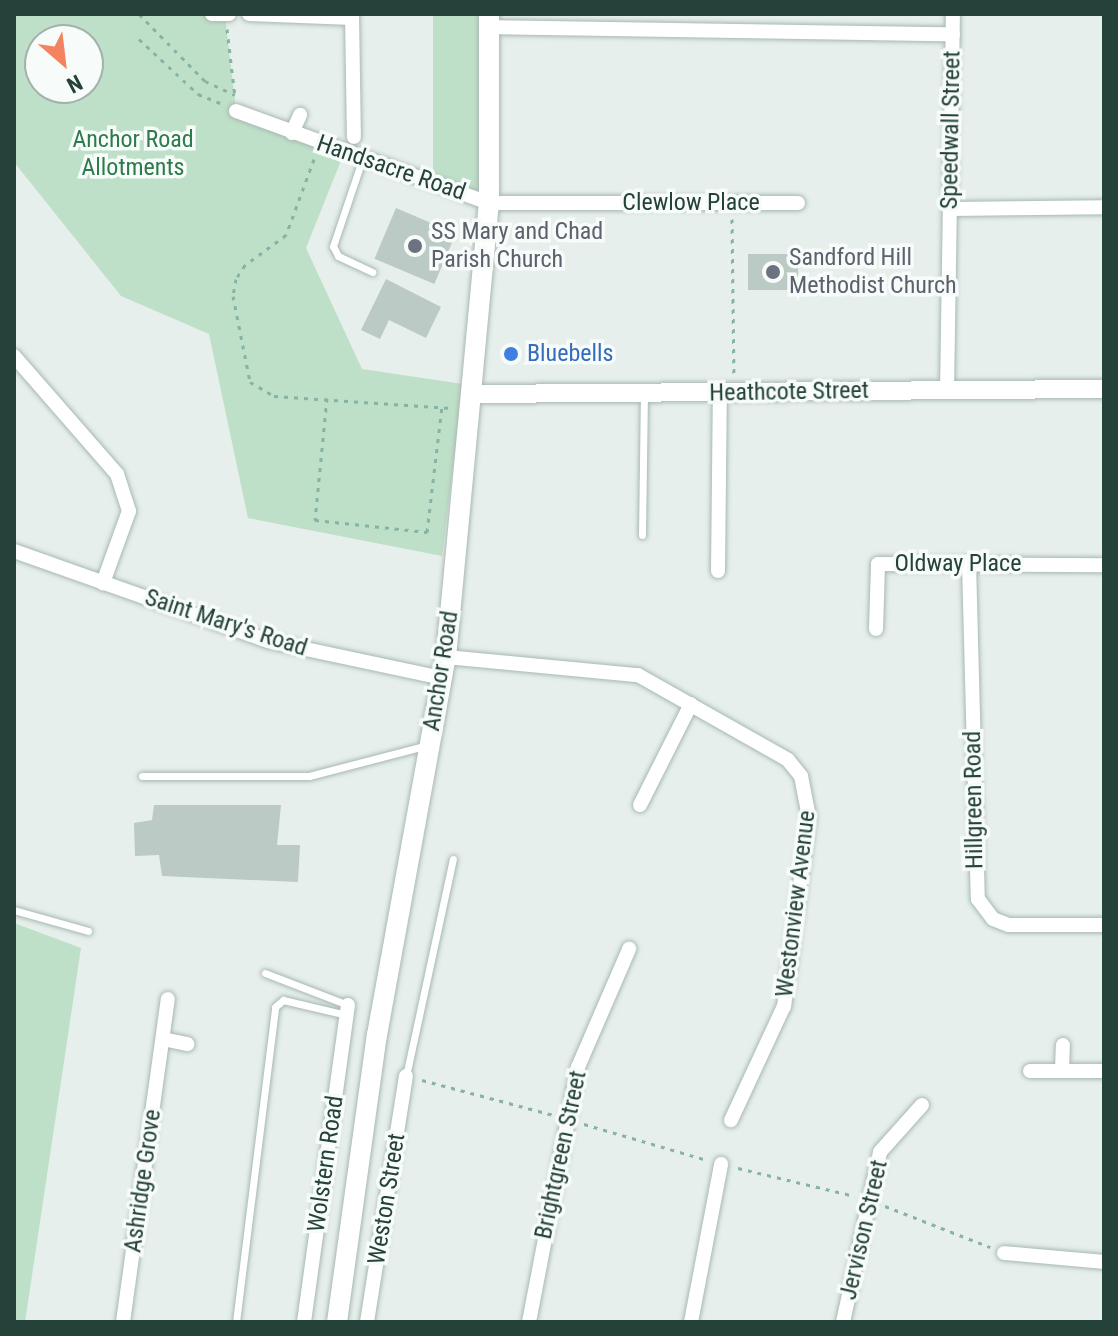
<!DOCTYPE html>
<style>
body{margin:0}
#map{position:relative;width:1118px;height:1336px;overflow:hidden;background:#e6efeb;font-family:"Roboto Condensed",sans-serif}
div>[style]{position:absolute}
.green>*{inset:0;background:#bfe0c8;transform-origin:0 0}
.building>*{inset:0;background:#bbcac4;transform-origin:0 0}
.path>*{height:3px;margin-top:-1.5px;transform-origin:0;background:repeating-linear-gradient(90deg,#86b3a5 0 4px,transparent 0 10px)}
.roads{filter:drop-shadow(0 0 2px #a8b8b2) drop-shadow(0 0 2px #a8b8b2)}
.service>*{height:7px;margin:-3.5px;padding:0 3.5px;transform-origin:3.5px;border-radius:3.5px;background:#fff}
.minor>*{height:14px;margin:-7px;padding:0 7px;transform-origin:7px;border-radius:7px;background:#fff}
.tertiary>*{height:18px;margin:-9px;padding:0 9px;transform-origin:9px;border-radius:9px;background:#fff}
.secondary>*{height:20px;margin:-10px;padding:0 10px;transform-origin:10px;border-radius:10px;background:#fff}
.dots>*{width:22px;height:22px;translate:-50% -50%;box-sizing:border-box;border:4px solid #f7fbf9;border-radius:50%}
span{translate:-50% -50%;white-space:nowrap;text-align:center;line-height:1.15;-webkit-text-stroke:7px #f7fbf9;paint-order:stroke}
.street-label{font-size:24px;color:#24423a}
.park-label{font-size:24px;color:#2d7a4b}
.worship-label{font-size:24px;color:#5b616d}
.left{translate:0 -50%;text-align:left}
.shop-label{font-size:24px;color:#366cbe}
.frame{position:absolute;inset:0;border:16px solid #24423a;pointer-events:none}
.north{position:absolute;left:24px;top:24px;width:80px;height:80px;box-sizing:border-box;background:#f7fbf9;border:2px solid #a3b1ad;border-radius:50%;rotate:152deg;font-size:22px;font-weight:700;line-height:32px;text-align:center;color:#24423a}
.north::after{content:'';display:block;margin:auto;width:28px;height:36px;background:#f4845f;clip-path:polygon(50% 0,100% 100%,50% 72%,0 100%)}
</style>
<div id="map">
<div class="green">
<div style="clip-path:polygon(evenodd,14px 14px,225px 15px,236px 111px,344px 153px,306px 248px,362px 369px,463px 384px,442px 556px,248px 518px,209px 334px,121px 296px,14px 162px,14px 14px,40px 40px,88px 40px,88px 88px,40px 88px,40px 40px)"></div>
<div style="left:433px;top:14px;width:58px;height:176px"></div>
<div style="clip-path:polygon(14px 923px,81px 948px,25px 1322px,14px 1322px)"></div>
</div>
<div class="building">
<div style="left:396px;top:208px;width:65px;height:55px;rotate:23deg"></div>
<div style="left:748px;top:254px;width:50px;height:36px"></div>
<div style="clip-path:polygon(386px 279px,441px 307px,426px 338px,389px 320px,380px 339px,361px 330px)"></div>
<div style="clip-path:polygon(154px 805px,281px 805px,277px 845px,300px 845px,298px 882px,162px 876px,159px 855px,135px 856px,134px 823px,152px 820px)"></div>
</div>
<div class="path">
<div style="left:139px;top:14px;width:94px;rotate:45.4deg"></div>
<div style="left:205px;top:81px;width:33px;rotate:25deg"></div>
<div style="left:227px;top:29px;width:68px;rotate:83.3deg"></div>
<div style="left:139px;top:39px;width:81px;rotate:43deg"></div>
<div style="left:198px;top:94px;width:24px;rotate:22deg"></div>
<div style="left:314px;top:159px;width:81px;rotate:110.2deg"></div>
<div style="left:286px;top:235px;width:51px;rotate:143.8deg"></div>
<div style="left:245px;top:265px;width:17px;rotate:123deg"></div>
<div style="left:236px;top:279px;width:17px;rotate:100deg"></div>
<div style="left:233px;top:296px;width:88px;rotate:78.8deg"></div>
<div style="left:250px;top:382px;width:28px;rotate:30deg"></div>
<div style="left:274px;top:396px;width:177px;rotate:3.9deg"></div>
<div style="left:732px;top:219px;width:156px;rotate:89.3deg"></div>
<div style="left:327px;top:398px;width:123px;rotate:95.6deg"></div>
<div style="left:315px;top:520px;width:113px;rotate:6.1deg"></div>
<div style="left:427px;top:532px;width:126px;rotate:-83.2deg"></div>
<div style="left:422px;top:1080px;width:137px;rotate:14.9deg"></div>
<div style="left:584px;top:1124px;width:125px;rotate:16.3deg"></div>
<div style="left:738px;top:1168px;width:120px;rotate:13.5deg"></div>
<div style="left:885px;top:1206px;width:113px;rotate:21.3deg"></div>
</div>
<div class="roads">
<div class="service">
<div style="left:362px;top:160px;width:91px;rotate:108.6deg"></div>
<div style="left:333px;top:246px;width:11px;rotate:63deg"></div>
<div style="left:338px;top:256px;width:38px;rotate:25deg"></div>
<div style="left:642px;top:535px;width:140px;rotate:-89.2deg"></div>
<div style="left:142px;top:776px;width:167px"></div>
<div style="left:309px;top:776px;width:123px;rotate:-14.6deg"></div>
<div style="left:14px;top:910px;width:77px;rotate:15.8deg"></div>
<div style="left:265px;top:973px;width:89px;rotate:21.1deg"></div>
<div style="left:406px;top:1076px;width:222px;rotate:-77.8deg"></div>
<div style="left:236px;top:1322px;width:317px;rotate:-82.9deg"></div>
<div style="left:275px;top:1007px;width:11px;rotate:-41deg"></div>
<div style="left:283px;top:1000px;width:66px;rotate:13.2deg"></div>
</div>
<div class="minor">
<div style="left:212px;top:14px;width:17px"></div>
<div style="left:249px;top:14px;width:103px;rotate:2.2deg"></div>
<div style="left:352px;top:14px;width:123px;rotate:89.1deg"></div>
<div style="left:488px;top:27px;width:465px;rotate:0.9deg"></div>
<div style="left:236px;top:111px;width:269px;rotate:20deg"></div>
<div style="left:489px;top:203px;width:309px"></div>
<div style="left:292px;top:133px;width:20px;rotate:-66deg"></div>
<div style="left:951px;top:209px;width:153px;rotate:-0.7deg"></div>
<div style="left:14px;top:356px;width:157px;rotate:48.9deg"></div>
<div style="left:117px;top:474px;width:39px;rotate:72deg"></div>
<div style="left:129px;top:511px;width:77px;rotate:109.9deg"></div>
<div style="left:947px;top:391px;width:377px;rotate:-89.1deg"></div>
<div style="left:14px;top:551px;width:269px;rotate:19.5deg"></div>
<div style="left:268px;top:641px;width:178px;rotate:12deg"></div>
<div style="left:969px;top:563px;width:336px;rotate:88.5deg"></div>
<div style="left:978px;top:899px;width:25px;rotate:53deg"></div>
<div style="left:993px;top:919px;width:17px;rotate:21deg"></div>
<div style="left:1009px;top:925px;width:95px"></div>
<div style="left:718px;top:571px;width:178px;rotate:-89.4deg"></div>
<div style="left:876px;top:629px;width:65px;rotate:-88.2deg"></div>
<div style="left:878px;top:564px;width:226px;rotate:0.3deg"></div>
<div style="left:446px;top:657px;width:193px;rotate:5.4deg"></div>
<div style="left:638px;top:675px;width:172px;rotate:29.5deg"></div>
<div style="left:788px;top:760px;width:21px;rotate:51deg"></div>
<div style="left:801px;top:776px;width:42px;rotate:79deg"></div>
<div style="left:809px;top:817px;width:191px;rotate:97.5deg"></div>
<div style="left:784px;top:1006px;width:126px;rotate:114.9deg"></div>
<div style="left:640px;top:805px;width:113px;rotate:-63.2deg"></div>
<div style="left:163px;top:1039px;width:25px;rotate:12deg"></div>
<div style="left:1062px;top:1070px;width:25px;rotate:-88deg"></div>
<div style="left:1030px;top:1071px;width:74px"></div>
<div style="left:1004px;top:1253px;width:100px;rotate:5.1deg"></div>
<div style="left:123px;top:1322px;width:326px;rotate:-82.1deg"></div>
<div style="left:304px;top:1322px;width:320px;rotate:-82.1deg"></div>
<div style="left:367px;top:1322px;width:249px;rotate:-81deg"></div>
<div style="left:529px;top:1322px;width:260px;rotate:-79.1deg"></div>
<div style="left:578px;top:1067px;width:129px;rotate:-66.6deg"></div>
<div style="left:691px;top:1322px;width:161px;rotate:-79.2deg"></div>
<div style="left:843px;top:1322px;width:174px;rotate:-77.7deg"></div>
<div style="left:880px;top:1152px;width:63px;rotate:-48.2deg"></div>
</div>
<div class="tertiary">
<div style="left:475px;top:394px;width:629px;rotate:-0.46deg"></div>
</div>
<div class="secondary">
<div style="left:337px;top:1322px;width:290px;rotate:-82.1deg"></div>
<div style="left:377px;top:1035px;width:384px;rotate:-79.7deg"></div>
<div style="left:446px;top:657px;width:456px;rotate:-84.6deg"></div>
<div style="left:489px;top:203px;width:189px;rotate:-90deg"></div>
</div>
</div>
<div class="dots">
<div style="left:415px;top:246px;background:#6b7280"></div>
<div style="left:773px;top:272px;background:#6b7280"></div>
<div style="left:511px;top:354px;background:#3f7fe0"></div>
</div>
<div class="street-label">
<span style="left:951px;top:130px;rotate:-89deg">Speedwall Street</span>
<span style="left:391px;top:168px;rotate:19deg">Handsacre Road</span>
<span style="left:691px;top:203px">Clewlow Place</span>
<span style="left:789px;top:392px;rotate:-1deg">Heathcote Street</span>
<span style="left:958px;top:564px">Oldway Place</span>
<span style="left:226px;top:623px;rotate:18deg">Saint Mary's Road</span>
<span style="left:441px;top:671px;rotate:-81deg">Anchor Road</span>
<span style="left:974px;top:800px;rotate:-91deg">Hillgreen Road</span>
<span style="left:796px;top:904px;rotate:-83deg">Westonview Avenue</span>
<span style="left:561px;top:1155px;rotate:-78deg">Brightgreen Street</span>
<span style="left:326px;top:1164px;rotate:-82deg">Wolstern Road</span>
<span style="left:143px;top:1181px;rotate:-82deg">Ashridge Grove</span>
<span style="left:387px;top:1199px;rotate:-81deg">Weston Street</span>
<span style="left:864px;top:1230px;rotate:-77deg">Jervison Street</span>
</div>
<div class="park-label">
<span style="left:133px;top:154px">Anchor Road<br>Allotments</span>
</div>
<div class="worship-label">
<span class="left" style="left:431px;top:246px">SS Mary and Chad<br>Parish Church</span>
<span class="left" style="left:789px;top:272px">Sandford Hill<br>Methodist Church</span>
</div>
<div class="shop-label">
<span class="left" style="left:527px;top:354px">Bluebells</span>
</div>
<div class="frame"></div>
<div class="north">N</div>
</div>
